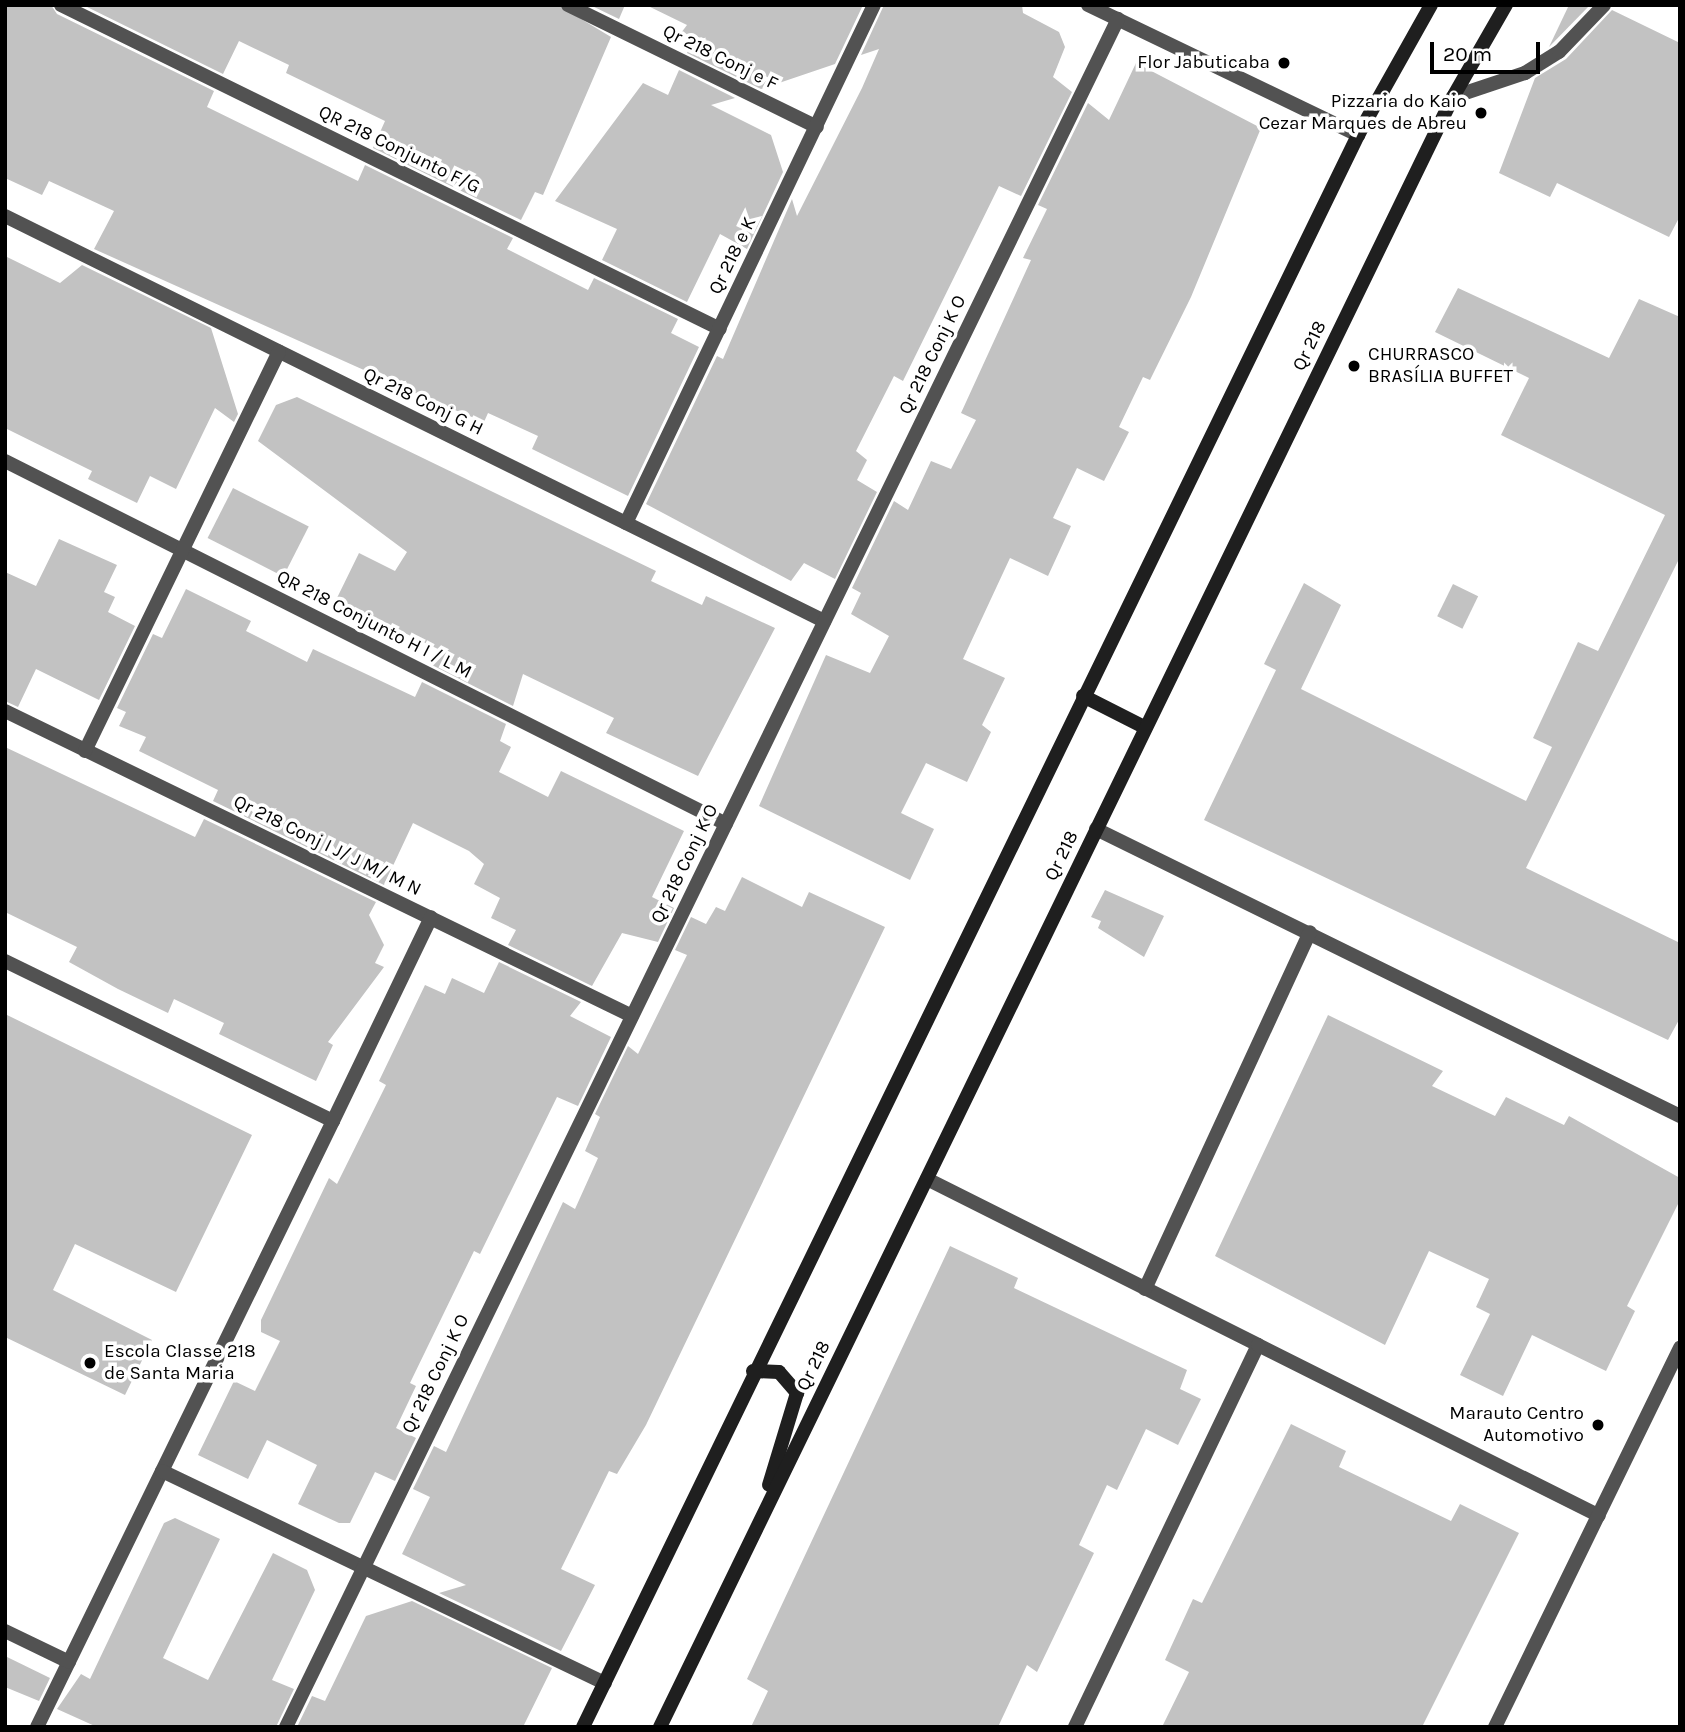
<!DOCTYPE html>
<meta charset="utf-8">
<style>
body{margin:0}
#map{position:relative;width:1685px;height:1732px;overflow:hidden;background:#fff;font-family:Karla,sans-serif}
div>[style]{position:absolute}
.building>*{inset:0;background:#c2c2c2;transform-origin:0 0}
.service>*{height:14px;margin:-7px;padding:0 7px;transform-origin:7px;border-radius:7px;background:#525252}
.minor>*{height:14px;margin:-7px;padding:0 7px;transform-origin:7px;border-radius:7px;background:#525252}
.secondary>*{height:14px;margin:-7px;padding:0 7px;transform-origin:7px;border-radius:7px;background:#1f1f1f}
.dots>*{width:19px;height:19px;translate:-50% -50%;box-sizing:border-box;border:4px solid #fff;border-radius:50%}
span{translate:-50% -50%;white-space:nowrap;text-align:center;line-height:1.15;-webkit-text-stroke:7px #fff;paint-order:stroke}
.street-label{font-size:19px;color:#000}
.poi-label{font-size:19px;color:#000}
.right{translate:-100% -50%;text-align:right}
.left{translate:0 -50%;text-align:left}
.frame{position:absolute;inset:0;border:7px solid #000;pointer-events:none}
.scale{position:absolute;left:1430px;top:42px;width:110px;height:32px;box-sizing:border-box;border:4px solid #000;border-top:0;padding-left:9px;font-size:21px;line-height:24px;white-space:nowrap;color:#000;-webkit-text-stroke:5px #fff;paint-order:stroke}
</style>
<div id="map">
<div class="building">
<div style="clip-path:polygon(5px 5px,51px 5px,57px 14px,214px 91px,207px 107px,358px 181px,365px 165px,513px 238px,507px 249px,588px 290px,594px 278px,678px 319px,671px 333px,699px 347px,628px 496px,532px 449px,538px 436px,488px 413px,484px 422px,433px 401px,94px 249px,114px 211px,49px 181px,42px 195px,5px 178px)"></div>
<div style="clip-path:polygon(83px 5px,558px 5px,611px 37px,543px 195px,535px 192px,521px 220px,373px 148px,385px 121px,286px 73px,289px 65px,239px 41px,223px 74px)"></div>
<div style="clip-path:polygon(590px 5px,625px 5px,619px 19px)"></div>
<div style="clip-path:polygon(646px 5px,863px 5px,835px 64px,761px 89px,687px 53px,693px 39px,681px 33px,687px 25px)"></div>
<div style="clip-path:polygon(884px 5px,1022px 5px,1023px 13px,1059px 32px,1065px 47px,1053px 77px,1072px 92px,1021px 196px,999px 186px,903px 381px,894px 376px,856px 451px,867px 460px,857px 480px,877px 492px,835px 579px,804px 563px,791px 581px,646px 504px,717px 356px,723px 359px,792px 199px,797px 216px,862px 88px,879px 49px,861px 55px)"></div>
<div style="clip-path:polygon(1569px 5px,1590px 5px,1549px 47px)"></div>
<div style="clip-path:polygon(1612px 10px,1680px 43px,1680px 216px,1669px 237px,1557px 183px,1550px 197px,1499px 173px,1535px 78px,1566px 59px)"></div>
<div style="clip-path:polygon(1136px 63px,1261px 128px,1191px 297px,1150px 380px,1143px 377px,1119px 427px,1129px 432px,1104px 481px,1077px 468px,1053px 518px,1071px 526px,1048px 576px,1010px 558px,963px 659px,1005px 678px,982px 725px,991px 732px,967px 782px,926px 763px,901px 813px,934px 829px,910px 880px,759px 806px,826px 655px,870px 673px,889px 636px,851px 614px,861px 593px,852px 588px,894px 501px,908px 510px,931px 461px,951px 469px,976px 420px,961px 413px,1031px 260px,1023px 258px,1047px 209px,1038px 205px,1088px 103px,1109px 120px)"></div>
<div style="clip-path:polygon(679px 70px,735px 98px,711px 105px,771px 135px,783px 172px,747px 249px,720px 234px,687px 302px,602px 260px,617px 229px,555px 201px,643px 83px,668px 95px)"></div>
<div style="clip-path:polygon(5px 256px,60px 283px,82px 265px,211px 328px,238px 414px,234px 422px,215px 408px,176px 489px,150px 476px,137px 503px,88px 479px,92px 471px,5px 428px)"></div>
<div style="clip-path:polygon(1458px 288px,1609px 358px,1639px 299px,1680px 317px,1680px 557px,1526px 868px,1680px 943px,1680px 1018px,1668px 1040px,1204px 820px,1276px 670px,1264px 664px,1304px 583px,1341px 605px,1301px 689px,1526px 801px,1552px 747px,1533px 738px,1578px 642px,1598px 651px,1665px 515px,1501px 435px,1529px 378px,1435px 332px)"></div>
<div style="clip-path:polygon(297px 397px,656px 571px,651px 581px,702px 605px,706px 596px,775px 628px,698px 776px,606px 733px,614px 718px,523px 674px,513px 706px,430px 664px,438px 649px,336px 600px,359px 553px,395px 571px,407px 552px,258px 441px,276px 405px)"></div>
<div style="left:233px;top:488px;width:85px;height:56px;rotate:27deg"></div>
<div style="clip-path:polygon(59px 539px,117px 565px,104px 592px,115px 597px,108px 612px,135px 626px,99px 700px,36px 669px,18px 707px,5px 701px,5px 572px,36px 586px)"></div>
<div style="left:1453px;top:584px;width:28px;height:36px;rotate:26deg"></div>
<div style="clip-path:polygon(186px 589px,251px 621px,246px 631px,307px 662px,313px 649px,415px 697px,422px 682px,506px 724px,500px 741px,511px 747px,499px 772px,548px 797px,561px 771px,684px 831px,652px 897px,674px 908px,658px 942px,622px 933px,592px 986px,508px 945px,516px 930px,491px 918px,500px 898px,474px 884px,484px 864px,469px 851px,413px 823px,384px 885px,213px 801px,218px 790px,139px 751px,146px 737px,119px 726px,126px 712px,117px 708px,153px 634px,162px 638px)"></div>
<div style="clip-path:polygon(5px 747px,195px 837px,204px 819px,376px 902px,369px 915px,384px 945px,375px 963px,384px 967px,328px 1042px,333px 1045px,316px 1081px,219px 1034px,224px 1023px,174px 999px,168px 1013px,118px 989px,69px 962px,77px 947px,5px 912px)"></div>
<div style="clip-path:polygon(742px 877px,802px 907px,809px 892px,885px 927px,646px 1425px,617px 1474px,609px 1471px,561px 1569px,595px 1585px,561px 1651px,439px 1593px,466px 1585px,402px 1554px,430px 1497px,413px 1489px,434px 1446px,446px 1452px,563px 1202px,575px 1209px,598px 1158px,585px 1151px,600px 1117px,595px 1114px,628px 1046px,638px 1054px,687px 955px,675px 950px,691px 917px,706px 924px,716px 907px,725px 911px)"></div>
<div style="clip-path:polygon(1105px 890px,1164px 916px,1144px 957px,1098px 928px,1101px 921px,1091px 917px)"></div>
<div style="clip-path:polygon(499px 962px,581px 1002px,570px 1016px,611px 1037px,578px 1106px,557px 1097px,480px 1254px,474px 1251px,410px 1383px,416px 1386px,396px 1428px,416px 1438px,395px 1481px,375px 1472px,350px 1523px,339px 1523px,298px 1504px,317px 1465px,267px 1440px,248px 1479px,198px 1455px,234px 1381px,255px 1391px,280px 1341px,261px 1332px,261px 1320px,329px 1178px,337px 1184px,386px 1085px,379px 1081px,425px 985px,445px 994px,452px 978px,484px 993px)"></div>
<div style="clip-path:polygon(5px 1014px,252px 1135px,176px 1292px,75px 1244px,53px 1290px,152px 1340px,125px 1395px,5px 1337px)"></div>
<div style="clip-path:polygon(1328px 1015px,1443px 1071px,1432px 1086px,1495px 1116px,1506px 1097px,1564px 1125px,1569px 1116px,1680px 1178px,1680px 1200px,1627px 1306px,1635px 1311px,1606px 1371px,1532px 1335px,1503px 1396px,1460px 1375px,1490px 1314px,1476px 1307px,1489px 1279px,1429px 1251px,1385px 1345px,1215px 1256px)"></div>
<div style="clip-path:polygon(950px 1246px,1018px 1278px,1014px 1288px,1187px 1370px,1180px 1389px,1201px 1399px,1178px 1445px,1146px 1429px,1117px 1490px,1107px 1485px,1079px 1545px,1094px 1553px,1037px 1672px,1027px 1665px,998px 1727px,751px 1727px,768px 1691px,747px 1679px)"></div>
<div style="clip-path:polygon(1291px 1424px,1346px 1451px,1339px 1467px,1451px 1521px,1460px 1504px,1519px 1533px,1422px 1727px,1162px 1727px,1189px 1672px,1165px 1660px,1193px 1599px,1202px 1603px)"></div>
<div style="clip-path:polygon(175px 1518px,220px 1539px,163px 1658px,208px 1680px,273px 1553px,307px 1570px,315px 1590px,272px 1680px,294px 1689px,276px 1727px,97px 1727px,57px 1709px,81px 1674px,90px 1679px,164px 1523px)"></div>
<div style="clip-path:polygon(412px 1601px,552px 1668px,523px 1727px,297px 1727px,312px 1696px,325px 1701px,366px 1616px)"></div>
<div style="clip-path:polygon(5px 1656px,50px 1678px,39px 1701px,5px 1687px)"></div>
</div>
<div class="service">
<div style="left:1453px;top:97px;width:76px;rotate:-18.4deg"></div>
<div style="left:1525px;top:73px;width:40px;rotate:-32deg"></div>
<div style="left:1559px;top:52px;width:65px;rotate:-46.2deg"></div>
</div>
<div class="minor">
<div style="left:61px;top:5px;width:734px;rotate:26.18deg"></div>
<div style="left:568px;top:5px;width:277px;rotate:26.1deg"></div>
<div style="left:1088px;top:5px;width:300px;rotate:25.7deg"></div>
<div style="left:5px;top:216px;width:914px;rotate:26.31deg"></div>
<div style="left:5px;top:461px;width:807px;rotate:26.72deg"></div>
<div style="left:626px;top:523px;width:574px;rotate:-64.42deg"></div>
<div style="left:5px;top:711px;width:697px;rotate:25.94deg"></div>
<div style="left:85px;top:751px;width:444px;rotate:-64.1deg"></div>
<div style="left:1096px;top:829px;width:651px;rotate:26.17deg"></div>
<div style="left:5px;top:961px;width:365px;rotate:26deg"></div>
<div style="left:333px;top:1121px;width:674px;rotate:116.03deg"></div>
<div style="left:333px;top:1121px;width:226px;rotate:-64.3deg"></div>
<div style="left:927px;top:1179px;width:370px;rotate:26.6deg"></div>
<div style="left:1258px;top:1345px;width:424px;rotate:115.6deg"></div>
<div style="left:1145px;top:1289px;width:393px;rotate:-65.2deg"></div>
<div style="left:1258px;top:1345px;width:381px;rotate:26.6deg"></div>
<div style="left:162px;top:1471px;width:491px;rotate:25.6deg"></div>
<div style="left:5px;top:1631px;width:71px;rotate:25.8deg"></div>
<div style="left:286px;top:1727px;width:1900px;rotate:-64.03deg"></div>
<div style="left:1495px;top:1727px;width:422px;rotate:-64deg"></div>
</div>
<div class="secondary">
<div style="left:1083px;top:696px;width:68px;rotate:26.9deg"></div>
<div style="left:753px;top:1371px;width:26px;rotate:2deg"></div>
<div style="left:779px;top:1372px;width:28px;rotate:49deg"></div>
<div style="left:797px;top:1393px;width:96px;rotate:106.9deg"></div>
<div style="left:583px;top:1727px;width:1771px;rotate:-64.04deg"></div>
<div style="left:1358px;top:135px;width:149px;rotate:-60.7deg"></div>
<div style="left:660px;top:1727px;width:1813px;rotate:-64.06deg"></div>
<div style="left:1453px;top:97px;width:106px;rotate:-60.1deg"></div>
</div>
<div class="dots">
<div style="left:1284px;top:63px;background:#000"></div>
<div style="left:1481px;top:113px;background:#000"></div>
<div style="left:1354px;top:366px;background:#000"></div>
<div style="left:90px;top:1363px;background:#000"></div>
<div style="left:1598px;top:1425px;background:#000"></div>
</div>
<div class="street-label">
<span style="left:720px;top:58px;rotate:26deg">Qr 218 Conj e F</span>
<span style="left:399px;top:150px;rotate:26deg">QR 218 Conjunto F/G</span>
<span style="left:733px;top:256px;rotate:-64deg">Qr 218 e K</span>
<span style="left:1310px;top:346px;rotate:-64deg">Qr 218</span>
<span style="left:933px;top:355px;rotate:-64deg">Qr 218 Conj K O</span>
<span style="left:423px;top:402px;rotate:26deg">Qr 218 Conj G H</span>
<span style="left:374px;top:625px;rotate:27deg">QR 218 Conjunto H I / L M</span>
<span style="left:327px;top:846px;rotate:26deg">Qr 218 Conj I J/ J M/ M N</span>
<span style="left:1062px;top:856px;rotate:-64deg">Qr 218</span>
<span style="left:685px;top:864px;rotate:-64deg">Qr 218 Conj K O</span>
<span style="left:814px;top:1366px;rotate:-64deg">Qr 218</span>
<span style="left:436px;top:1374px;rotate:-64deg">Qr 218 Conj K O</span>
</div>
<div class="poi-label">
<span class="right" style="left:1270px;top:63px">Flor Jabuticaba</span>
<span class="right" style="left:1467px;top:113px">Pizzaria do Kaio<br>Cezar Marques de Abreu</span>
<span class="left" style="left:1368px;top:366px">CHURRASCO<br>BRASÍLIA BUFFET</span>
<span class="left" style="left:104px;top:1363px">Escola Classe 218<br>de Santa Maria</span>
<span class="right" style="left:1584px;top:1425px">Marauto Centro<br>Automotivo</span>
</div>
<div class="frame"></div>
<div class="scale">20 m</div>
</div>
